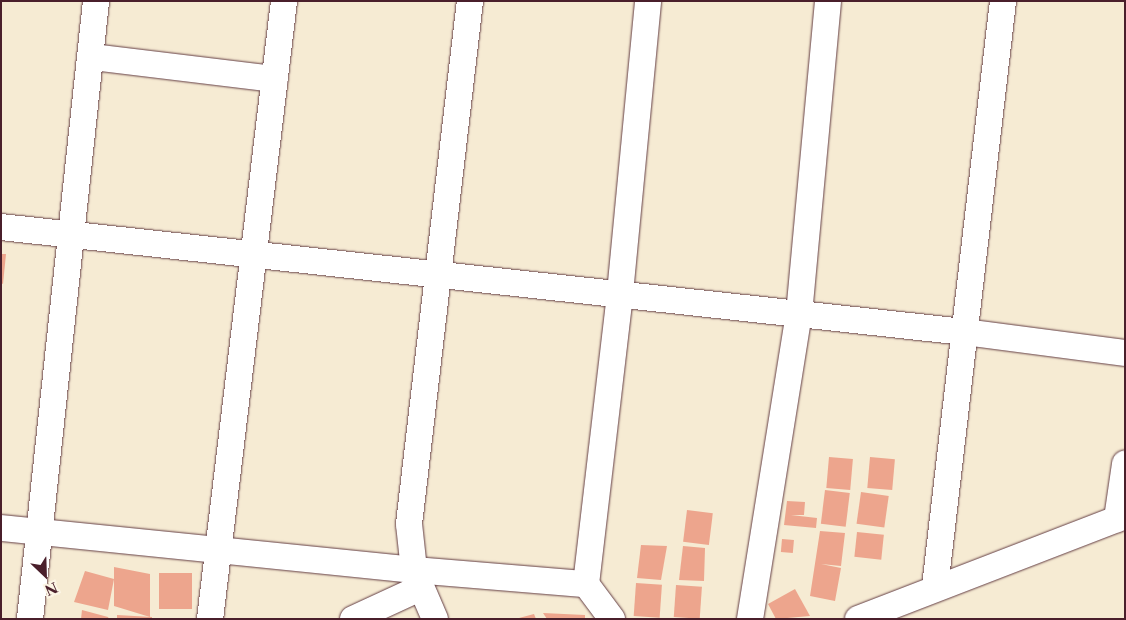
<!DOCTYPE html>
<style>
body{margin:0}
#map{position:relative;width:1126px;height:620px;overflow:hidden;background:#f6ebd3;font-family:"Libre Caslon Text",serif}
div>[style]{position:absolute}
.building>*{inset:0;background:#eda58d;transform-origin:0 0}
.roads{filter:drop-shadow(0 0 1px #643e44) drop-shadow(0 0 1px #643e44)}
.minor>*{height:26px;margin:-13px;padding:0 13px;transform-origin:13px;border-radius:13px;background:#fff}
span{translate:-50% -50%;white-space:nowrap;text-align:center;line-height:1.15;-webkit-text-stroke:4px #fcf5e5;paint-order:stroke}
.frame{position:absolute;inset:0;border:2px solid #4a1f2b;pointer-events:none}
.north{position:absolute;left:20px;top:550px;width:50px;height:50px;-webkit-text-stroke:4px #fcf5e5;paint-order:stroke;rotate:156deg;font-size:14px;font-weight:700;line-height:20px;text-align:center;color:#4a1f2b}
.north::after{content:'';display:block;margin:auto;width:18px;height:22px;background:#4a1f2b;clip-path:polygon(50% 0,100% 100%,50% 72%,0 100%)}
</style>
<div id="map">
<div class="building">
<div style="clip-path:polygon(1px 254px,6px 254px,3px 284px,1px 283px)"></div>
<div style="left:829px;top:457px;width:24px;height:31px;rotate:5deg"></div>
<div style="left:870px;top:457px;width:25px;height:31px;rotate:5deg"></div>
<div style="left:825px;top:490px;width:25px;height:34px;rotate:7deg"></div>
<div style="left:861px;top:492px;width:28px;height:32px;rotate:8deg"></div>
<div style="clip-path:polygon(787px 501px,805px 502px,804px 515px,791px 515px,817px 518px,816px 528px,784px 525px)"></div>
<div style="left:687px;top:510px;width:26px;height:32px;rotate:7deg"></div>
<div style="clip-path:polygon(820px 531px,845px 533px,841px 566px,821px 564px,841px 568px,835px 601px,810px 596px)"></div>
<div style="left:857px;top:532px;width:27px;height:25px;rotate:6deg"></div>
<div style="left:782px;top:539px;width:12px;height:13px;rotate:5deg"></div>
<div style="clip-path:polygon(641px 545px,667px 546px,661px 580px,637px 578px)"></div>
<div style="clip-path:polygon(683px 546px,705px 548px,704px 581px,679px 580px)"></div>
<div style="clip-path:polygon(114px 567px,150px 574px,150px 617px,114px 606px,114px 579px,108px 610px,74px 602px,85px 571px,114px 579px)"></div>
<div style="left:192px;top:573px;width:36px;height:33px;rotate:90deg"></div>
<div style="left:636px;top:583px;width:26px;height:33px;rotate:4deg"></div>
<div style="left:676px;top:585px;width:26px;height:32px;rotate:4deg"></div>
<div style="clip-path:polygon(795px 589px,810px 616px,776px 619px,768px 604px)"></div>
<div style="clip-path:polygon(82px 610px,108px 617px,109px 619px,81px 619px)"></div>
<div style="clip-path:polygon(543px 613px,585px 615px,585px 619px,547px 619px)"></div>
<div style="clip-path:polygon(534px 614px,536px 619px,519px 619px,519px 618px)"></div>
<div style="clip-path:polygon(117px 615px,152px 617px,152px 619px,117px 619px)"></div>
</div>
<div class="roads">
<div class="minor">
<div style="left:92px;top:57px;width:184px;rotate:6.9deg"></div>
<div style="left:1px;top:227px;width:970px;rotate:6.22deg"></div>
<div style="left:965px;top:332px;width:161px;rotate:7.5deg"></div>
<div style="left:1117px;top:519px;width:56px;rotate:-81.7deg"></div>
<div style="left:1px;top:528px;width:415px;rotate:5.8deg"></div>
<div style="left:414px;top:570px;width:173px;rotate:4.7deg"></div>
<div style="left:935px;top:587px;width:590px;rotate:-83.38deg"></div>
<div style="left:30px;top:619px;width:622px;rotate:-83.9deg"></div>
<div style="left:210px;top:619px;width:622px;rotate:-83.17deg"></div>
<div style="left:353px;top:619px;width:74px;rotate:-24.8deg"></div>
<div style="left:435px;top:619px;width:53px;rotate:-113.2deg"></div>
<div style="left:414px;top:570px;width:46px;rotate:-96.2deg"></div>
<div style="left:409px;top:524px;width:527px;rotate:-83.35deg"></div>
<div style="left:612px;top:619px;width:44px;rotate:-126.6deg"></div>
<div style="left:586px;top:584px;width:293px;rotate:-83.3deg"></div>
<div style="left:620px;top:293px;width:293px;rotate:-84.5deg"></div>
<div style="left:750px;top:619px;width:309px;rotate:-80.9deg"></div>
<div style="left:799px;top:314px;width:314px;rotate:-84.7deg"></div>
<div style="left:858px;top:619px;width:286px;rotate:-21.1deg"></div>
</div>
</div>
<div class="frame"></div>
<div class="north">N</div>
</div>
